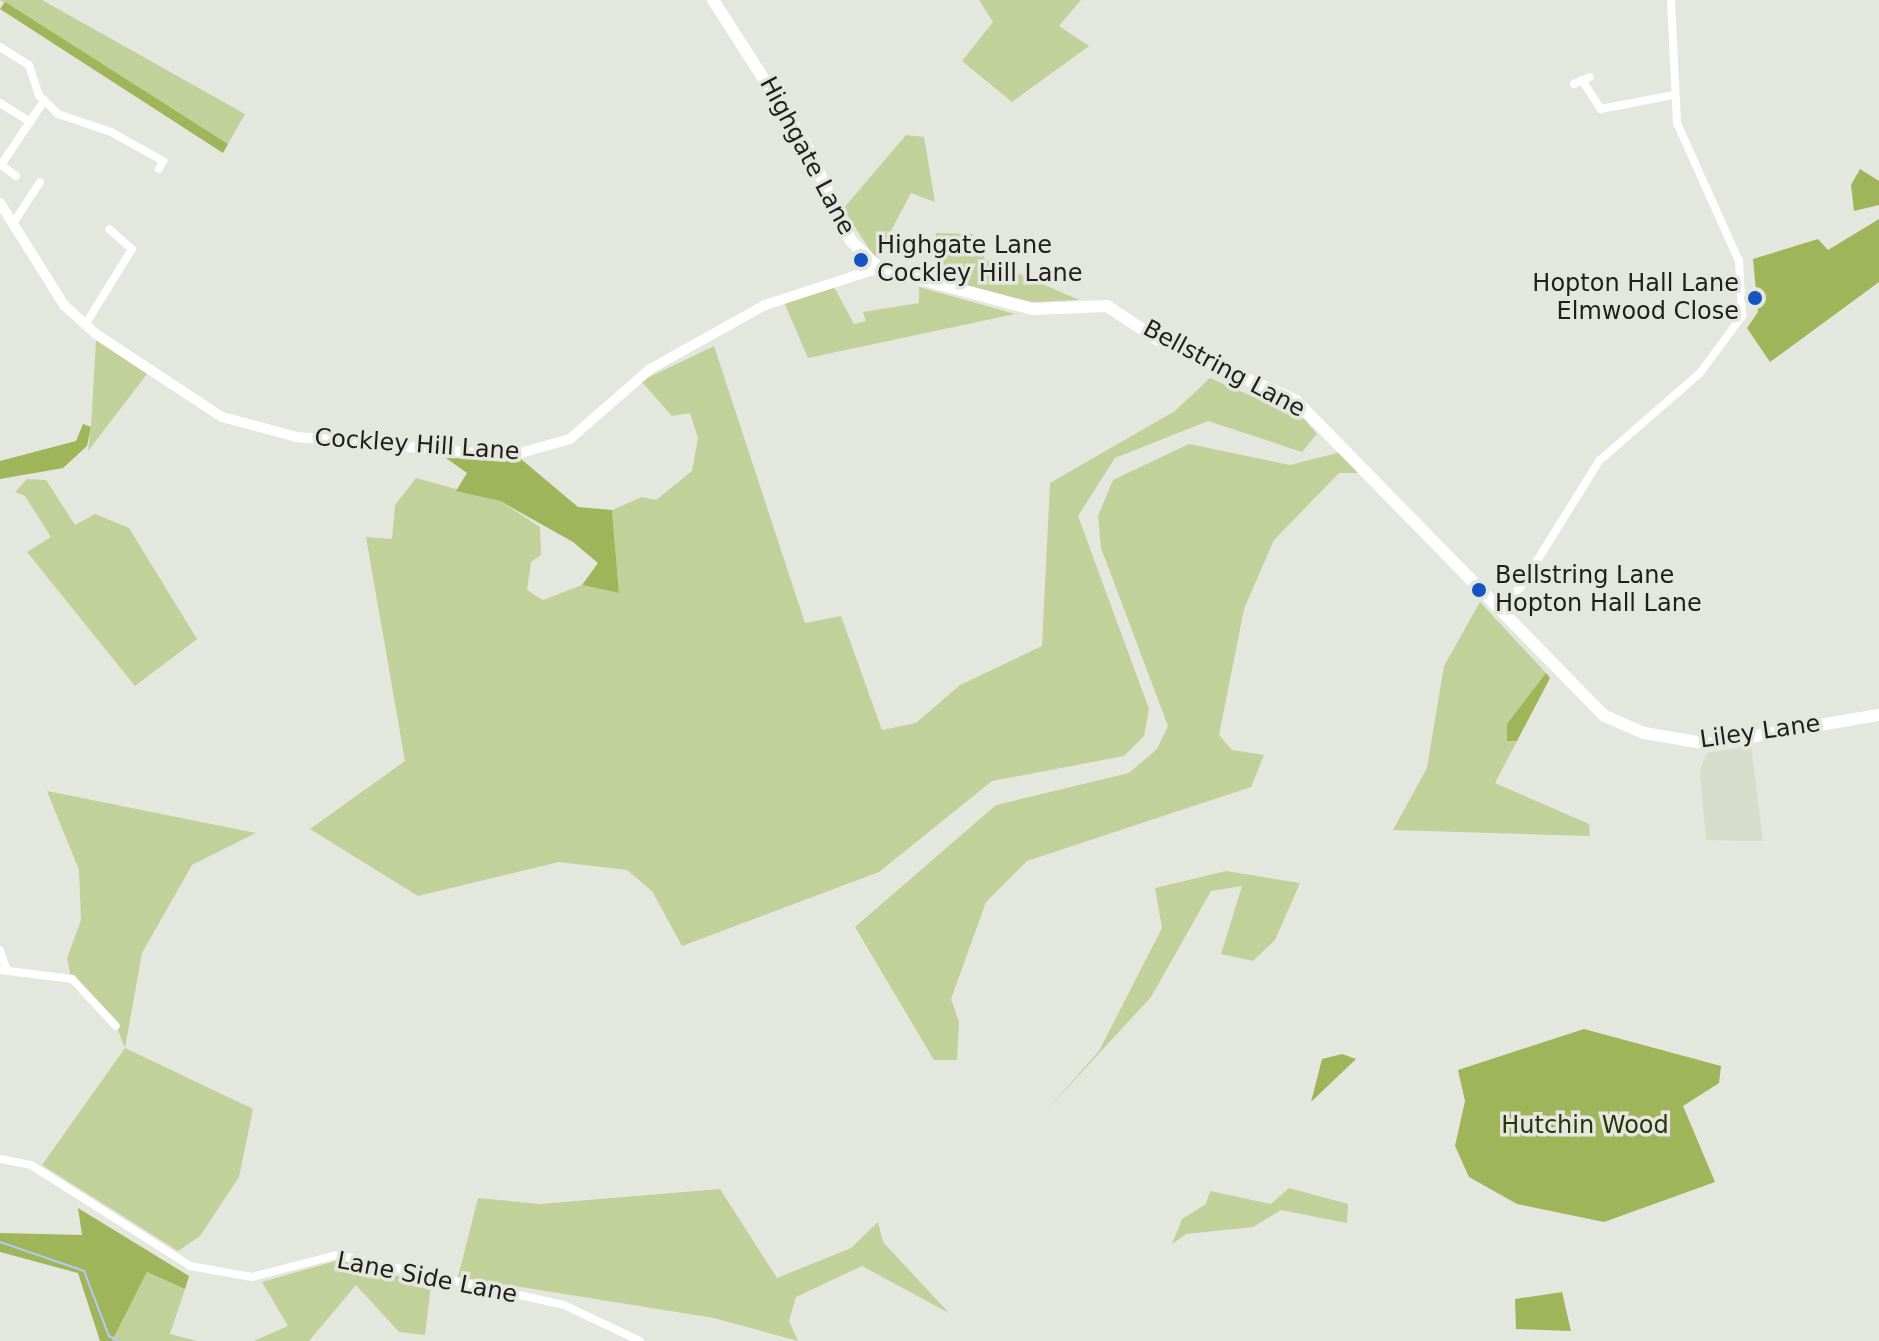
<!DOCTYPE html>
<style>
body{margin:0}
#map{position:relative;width:1879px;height:1341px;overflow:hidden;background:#e4e7dd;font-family:"DejaVu Sans",sans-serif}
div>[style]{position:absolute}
.built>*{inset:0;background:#d7dccb}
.green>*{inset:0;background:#c2d09a}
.forest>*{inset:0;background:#a0b559}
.stream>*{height:2px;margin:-1px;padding:0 1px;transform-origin:1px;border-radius:1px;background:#b0ccfa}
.minor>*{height:8px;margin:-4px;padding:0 4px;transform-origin:4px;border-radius:4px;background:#fff}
.tertiary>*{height:10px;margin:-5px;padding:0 5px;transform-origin:5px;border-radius:5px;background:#fff}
.secondary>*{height:12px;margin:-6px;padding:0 6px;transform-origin:6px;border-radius:6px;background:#fff}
.dots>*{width:22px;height:22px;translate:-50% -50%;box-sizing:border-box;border:4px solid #e4e7dd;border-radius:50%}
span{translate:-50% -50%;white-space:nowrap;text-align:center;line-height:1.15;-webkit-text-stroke:7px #e4e7dd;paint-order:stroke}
.street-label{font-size:24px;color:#1e1f1b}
.poi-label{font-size:24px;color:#1e1f1b}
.left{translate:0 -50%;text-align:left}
.right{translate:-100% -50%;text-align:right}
.park-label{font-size:24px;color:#2b330b}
</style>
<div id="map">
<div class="built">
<div style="clip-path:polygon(1751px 746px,1763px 841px,1706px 840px,1700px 770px,1707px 753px)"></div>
</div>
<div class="green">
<div style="clip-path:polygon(0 0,42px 0,245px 114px,228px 144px)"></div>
<div style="clip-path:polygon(979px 0,1081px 0,1059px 26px,1089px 46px,1012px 102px,962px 61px,993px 22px)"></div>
<div style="clip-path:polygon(906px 135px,924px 137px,935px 202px,911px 193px,876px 259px,843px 209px)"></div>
<div style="clip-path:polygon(936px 233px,973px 234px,985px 259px,1079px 300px,1031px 302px,932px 279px,945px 253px,935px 248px)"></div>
<div style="clip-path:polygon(833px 285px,854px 324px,866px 321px,863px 312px,919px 303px,919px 287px,1015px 314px,808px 358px,783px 300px)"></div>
<div style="clip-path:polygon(96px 340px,147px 374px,88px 451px,91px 427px)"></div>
<div style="clip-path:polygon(714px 346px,805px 623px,841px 616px,882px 730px,916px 723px,960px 685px,1042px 646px,1050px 483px,1175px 411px,1210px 378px,1304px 419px,1317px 434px,1302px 452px,1208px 421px,1115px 458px,1078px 516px,1149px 709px,1144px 736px,1124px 756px,992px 781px,879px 872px,682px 946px,652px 891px,627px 870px,559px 862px,418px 896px,310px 829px,405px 761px,366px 537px,392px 539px,395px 505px,416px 478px,500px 501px,540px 527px,541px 555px,531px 562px,527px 590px,543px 600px,582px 585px,619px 593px,612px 510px,642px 497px,656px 500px,692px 471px,698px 438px,690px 413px,672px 416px,641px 381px)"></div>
<div style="clip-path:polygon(1189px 444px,1290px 465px,1341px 452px,1362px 473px,1339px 473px,1274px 540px,1244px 609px,1219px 735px,1232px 750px,1264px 755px,1251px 787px,1027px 861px,986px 902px,951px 999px,959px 1022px,957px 1060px,934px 1060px,855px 927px,996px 805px,1129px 773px,1157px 749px,1168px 726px,1101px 548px,1098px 516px,1113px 480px)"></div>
<div style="clip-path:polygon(27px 479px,46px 480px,75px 525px,95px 514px,129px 528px,197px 639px,135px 686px,27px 552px,51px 537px,25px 496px,15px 492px)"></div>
<div style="clip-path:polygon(1480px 602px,1546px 673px,1508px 724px,1507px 741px,1517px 741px,1495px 783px,1589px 824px,1590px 836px,1393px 830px,1427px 768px,1444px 666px)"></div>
<div style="clip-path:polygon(47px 791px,256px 833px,192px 865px,142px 953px,125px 1048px,253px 1109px,239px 1177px,200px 1236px,178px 1251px,42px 1165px,125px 1048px,116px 1025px,73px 987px,67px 958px,81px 920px,79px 870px)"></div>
<div style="clip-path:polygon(1226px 871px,1300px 883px,1275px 940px,1253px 961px,1221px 954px,1242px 886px,1211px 891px,1151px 997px,1044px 1113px,1099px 1051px,1162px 928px,1155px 888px)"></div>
<div style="clip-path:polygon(1289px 1188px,1348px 1204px,1347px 1223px,1281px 1210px,1253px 1227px,1186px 1234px,1172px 1244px,1182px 1219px,1206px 1204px,1210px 1191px,1271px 1204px)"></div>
<div style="clip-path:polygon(720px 1189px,777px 1278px,851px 1248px,878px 1222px,883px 1242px,949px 1313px,862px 1266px,796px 1297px,789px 1321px,798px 1341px,714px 1318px,458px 1277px,478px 1198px,540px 1204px)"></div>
<div style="clip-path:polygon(339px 1260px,431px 1285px,425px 1335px,399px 1332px,356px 1285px,309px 1341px,254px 1341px,288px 1326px,262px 1282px)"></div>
<div style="clip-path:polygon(147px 1272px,185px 1289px,170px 1334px,197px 1341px,112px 1341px)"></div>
</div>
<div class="forest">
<div style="clip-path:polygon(5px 2px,228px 144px,223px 153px,0 9px)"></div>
<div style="clip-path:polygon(1860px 169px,1879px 181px,1879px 205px,1854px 211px,1851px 185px)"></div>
<div style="clip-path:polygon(1879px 219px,1879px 282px,1770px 362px,1747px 328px,1758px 312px,1753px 259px,1818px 239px,1828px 250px)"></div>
<div style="clip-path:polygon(83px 424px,91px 427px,87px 446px,63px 468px,0 479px,0 461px,76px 441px)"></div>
<div style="clip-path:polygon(446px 458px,521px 459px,578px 507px,612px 510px,619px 593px,582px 585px,598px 563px,573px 542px,500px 501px,456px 491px,467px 473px)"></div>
<div style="clip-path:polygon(1546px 673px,1550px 678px,1517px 741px,1507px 741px,1507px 724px)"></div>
<div style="clip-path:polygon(1584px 1029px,1721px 1066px,1719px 1083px,1683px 1106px,1715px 1182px,1604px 1222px,1517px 1204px,1469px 1177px,1455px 1146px,1465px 1101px,1458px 1070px)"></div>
<div style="clip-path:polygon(1342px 1054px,1356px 1059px,1311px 1102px,1322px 1059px)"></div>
<div style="clip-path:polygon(78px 1208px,189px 1276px,185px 1289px,147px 1272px,112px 1341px,100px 1341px,78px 1273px,0 1252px,0 1233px,82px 1235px)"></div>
<div style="clip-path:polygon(1562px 1292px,1571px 1331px,1516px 1329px,1515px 1299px)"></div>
</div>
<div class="stream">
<div style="left:0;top:1242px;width:89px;rotate:19deg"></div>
<div style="left:84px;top:1271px;width:70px;rotate:69deg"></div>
<div style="left:109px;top:1336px;width:11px;rotate:27deg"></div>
</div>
<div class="minor">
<div style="left:0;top:47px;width:34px;rotate:32deg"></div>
<div style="left:29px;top:65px;width:32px;rotate:72deg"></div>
<div style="left:39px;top:95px;width:27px;rotate:45deg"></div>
<div style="left:58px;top:114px;width:56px;rotate:18.8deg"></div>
<div style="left:111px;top:132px;width:60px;rotate:29.1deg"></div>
<div style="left:163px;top:161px;width:9px;rotate:117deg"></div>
<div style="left:1582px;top:80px;width:35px;rotate:57deg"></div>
<div style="left:1601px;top:109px;width:73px;rotate:-11deg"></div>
<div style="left:1574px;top:84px;width:17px;rotate:-24deg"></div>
<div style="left:0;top:103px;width:36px;rotate:32deg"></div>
<div style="left:16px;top:176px;width:19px;rotate:-144deg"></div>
<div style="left:1px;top:165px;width:77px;rotate:-56.1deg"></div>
<div style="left:16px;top:219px;width:44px;rotate:-57deg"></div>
<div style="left:85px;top:325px;width:89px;rotate:-58.3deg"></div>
<div style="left:132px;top:249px;width:30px;rotate:-139deg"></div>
<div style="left:1500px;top:605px;width:26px;rotate:-40deg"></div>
<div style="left:1520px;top:588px;width:150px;rotate:-58.1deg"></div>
<div style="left:1599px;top:461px;width:134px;rotate:-41.1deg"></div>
<div style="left:1700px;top:373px;width:71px;rotate:-53.6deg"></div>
<div style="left:1742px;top:316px;width:55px;rotate:-93.1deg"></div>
<div style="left:1739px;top:261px;width:151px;rotate:-114.2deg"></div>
<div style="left:1677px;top:123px;width:123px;rotate:-92.8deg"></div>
<div style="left:0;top:950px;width:19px;rotate:72deg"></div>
<div style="left:0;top:970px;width:73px;rotate:7.1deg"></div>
<div style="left:72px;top:979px;width:64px;rotate:46.9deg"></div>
<div style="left:0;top:1159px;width:32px;rotate:11deg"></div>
<div style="left:31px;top:1165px;width:188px;rotate:32.4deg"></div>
<div style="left:190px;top:1266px;width:63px;rotate:10.1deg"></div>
<div style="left:252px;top:1277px;width:88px;rotate:-14.5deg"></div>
<div style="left:337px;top:1255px;width:232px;rotate:12.4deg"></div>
<div style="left:564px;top:1305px;width:84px;rotate:25.3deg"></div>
</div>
<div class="tertiary">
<div style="left:0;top:203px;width:120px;rotate:57.9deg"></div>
<div style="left:64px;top:305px;width:43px;rotate:42.2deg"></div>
<div style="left:96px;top:334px;width:151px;rotate:33.4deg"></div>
<div style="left:222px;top:417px;width:78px;rotate:14.9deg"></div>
<div style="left:297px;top:437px;width:214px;rotate:5.1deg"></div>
<div style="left:510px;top:456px;width:62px;rotate:-15.8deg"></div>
<div style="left:570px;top:439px;width:106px;rotate:-41.2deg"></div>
<div style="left:650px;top:369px;width:132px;rotate:-29.1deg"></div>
<div style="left:765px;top:305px;width:120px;rotate:-18deg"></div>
</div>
<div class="secondary">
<div style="left:713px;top:0;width:172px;rotate:57.3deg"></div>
<div style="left:806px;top:145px;width:106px;rotate:64.9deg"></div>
<div style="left:851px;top:241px;width:39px;rotate:44deg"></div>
<div style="left:879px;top:268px;width:159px;rotate:14.9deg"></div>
<div style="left:1033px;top:309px;width:74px;rotate:-2.3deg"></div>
<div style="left:1107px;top:306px;width:60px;rotate:33.4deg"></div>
<div style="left:1157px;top:339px;width:152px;rotate:24deg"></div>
<div style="left:1296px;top:401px;width:441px;rotate:45.6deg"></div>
<div style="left:1605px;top:716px;width:43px;rotate:23.6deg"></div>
<div style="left:1644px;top:733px;width:66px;rotate:9.6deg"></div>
<div style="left:1709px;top:744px;width:172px;rotate:-9.7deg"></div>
</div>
<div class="dots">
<div style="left:861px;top:260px;background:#1455c0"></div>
<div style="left:1755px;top:298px;background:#1455c0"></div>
<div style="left:1479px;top:590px;background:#1455c0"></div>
</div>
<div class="street-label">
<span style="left:807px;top:156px;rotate:62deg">Highgate Lane</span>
<span style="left:1224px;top:369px;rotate:28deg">Bellstring Lane</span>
<span style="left:417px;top:445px;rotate:4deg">Cockley Hill Lane</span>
<span style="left:1760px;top:732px;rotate:-8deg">Liley Lane</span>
<span style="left:427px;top:1278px;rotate:11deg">Lane Side Lane</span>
</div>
<div class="poi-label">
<span class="left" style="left:877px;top:260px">Highgate Lane<br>Cockley Hill Lane</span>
<span class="right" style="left:1739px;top:298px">Hopton Hall Lane<br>Elmwood Close</span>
<span class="left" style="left:1495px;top:590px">Bellstring Lane<br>Hopton Hall Lane</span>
</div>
<div class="park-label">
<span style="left:1585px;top:1126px">Hutchin Wood</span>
</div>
</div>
